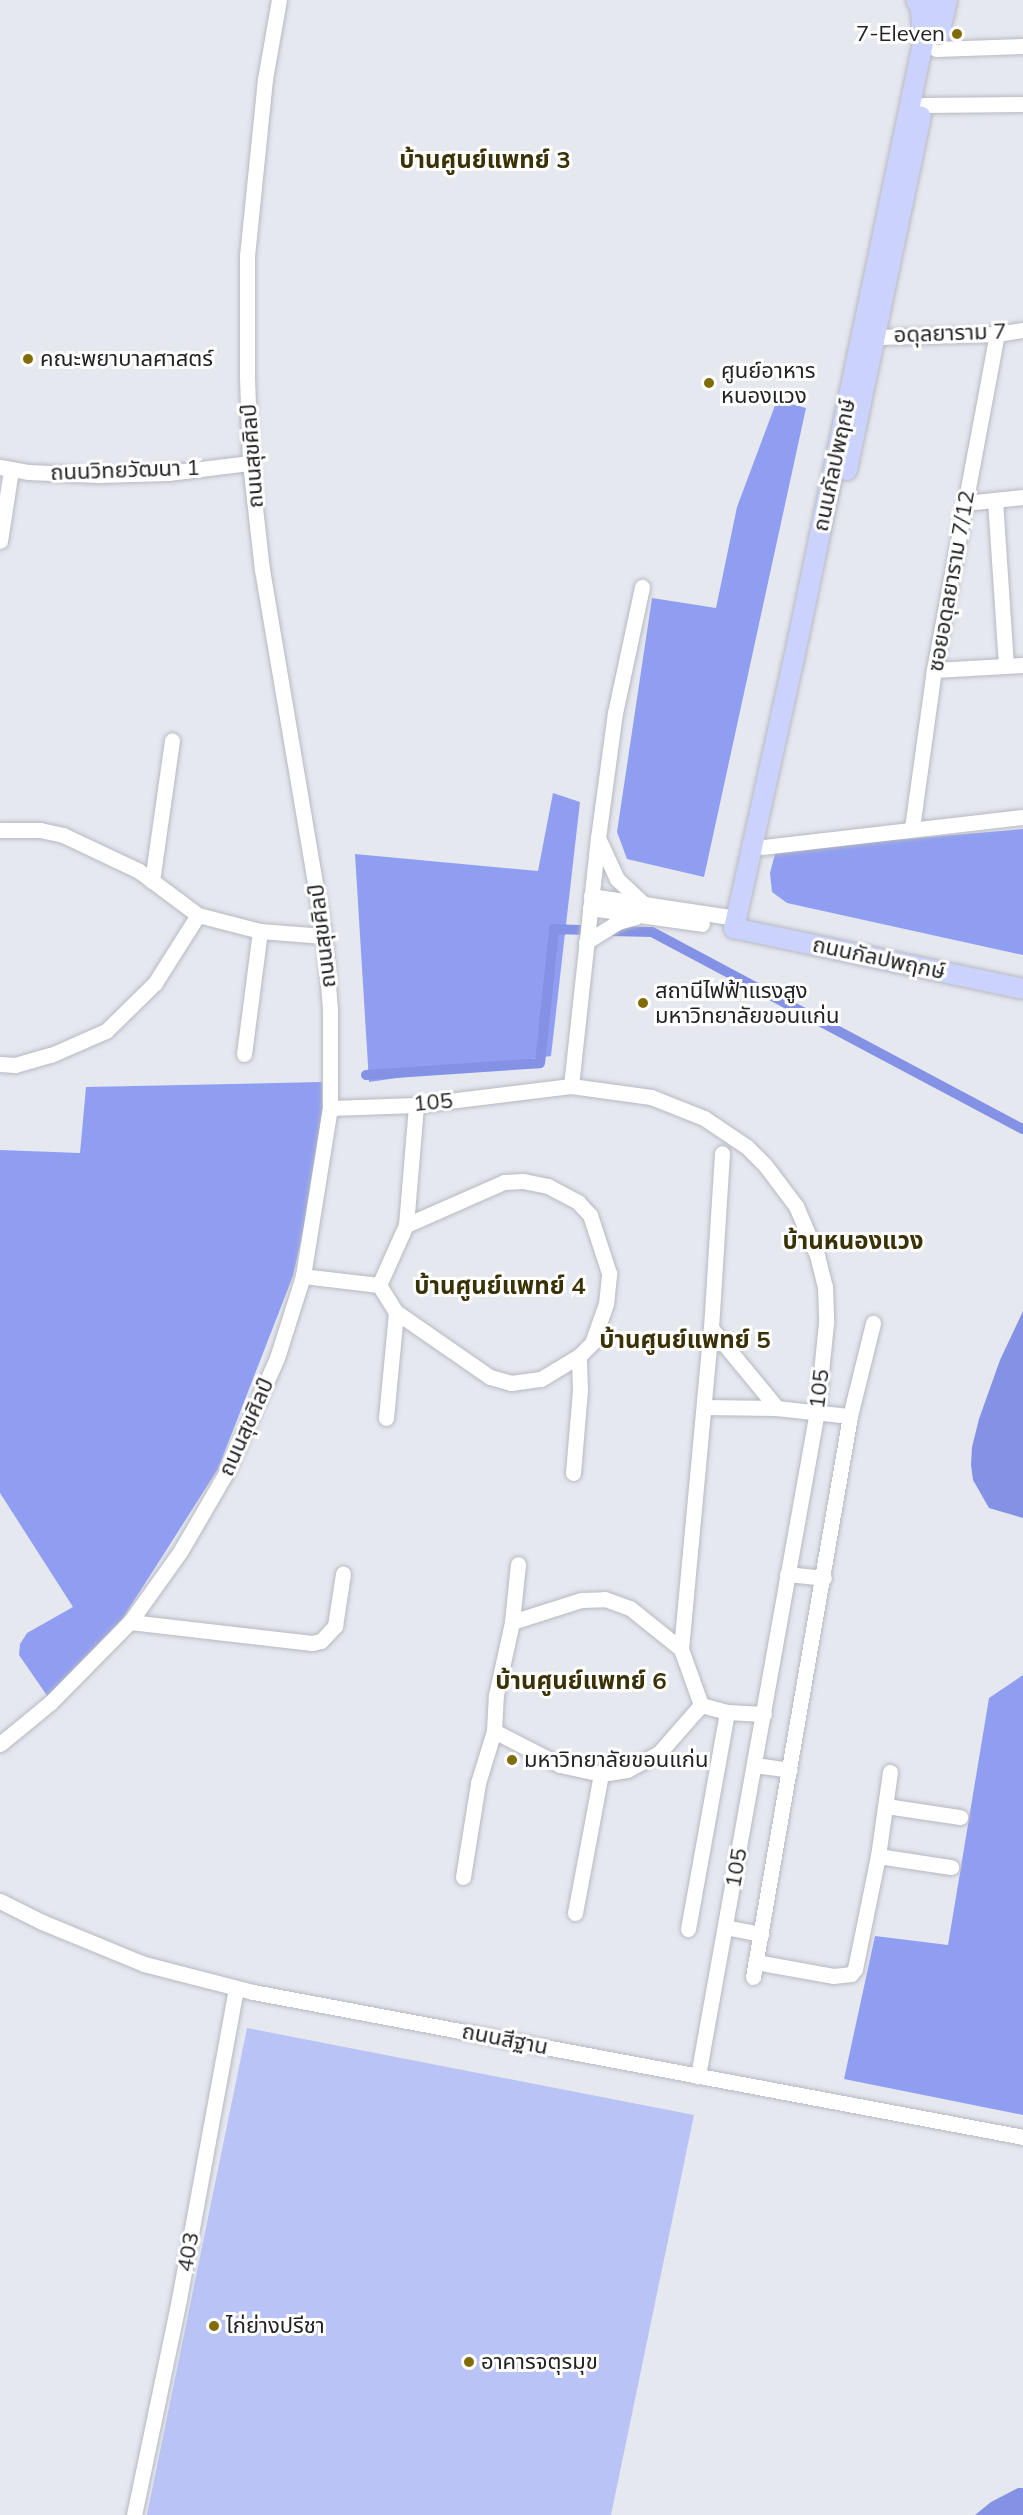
<!DOCTYPE html>
<meta charset="utf-8">
<style>
body{margin:0}
#map{position:relative;width:1023px;height:2515px;overflow:hidden;background:#e6e8f0;font-family:Mulish,"Noto Sans Thai",sans-serif}
div>[style]{position:absolute}
.green>*{inset:0;background:#b9c3f5}
.forest>*{inset:0;background:#909ef2}
.water>*{inset:0;background:#8492e5}
.canal>*{height:10px;margin:-5px;padding:0 5px;transform-origin:5px;border-radius:5px;background:#8492e5}
.roads{filter:drop-shadow(0 0 2px #b7b9c0) drop-shadow(0 0 2px #b7b9c0)}
.minor>*{height:15px;margin:-7.5px;padding:0 7.5px;transform-origin:7.5px;border-radius:7.5px;background:#fff}
.major>*{height:20px;margin:-10px;padding:0 10px;transform-origin:10px;border-radius:10px;background:#cbd3fc}
.dots>*{width:16px;height:16px;translate:-50% -50%;box-sizing:border-box;border:3px solid #fff;border-radius:50%}
span{translate:-50% -50%;white-space:nowrap;text-align:center;line-height:1.15;-webkit-text-stroke:6px #fff;paint-order:stroke}
.poi-label{font-size:22px;color:#212224}
.right{translate:-100% -50%;text-align:right}
.left{translate:0 -50%;text-align:left}
.street-label{font-size:22px;color:#212224}
.neighbourhood-label{font-size:24px;color:#3a3105;font-weight:700}
</style>
<div id="map">
<div class="green">
<div style="clip-path:polygon(247px 2028px,694px 2115px,611px 2515px,147px 2515px)"></div>
</div>
<div class="forest">
<div style="clip-path:polygon(777px 400px,806px 408px,704px 877px,627px 859px,617px 832px,652px 598px,716px 608px,737px 507px)"></div>
<div style="clip-path:polygon(553px 793px,580px 802px,551px 1056px,369px 1082px,355px 854px,538px 871px)"></div>
<div style="clip-path:polygon(1023px 829px,1023px 955px,787px 903px,772px 892px,770px 873px,776px 850px)"></div>
<div style="clip-path:polygon(322px 1082px,322px 1112px,311px 1197px,293px 1276px,218px 1469px,123px 1618px,48px 1697px,19px 1655px,20px 1644px,27px 1633px,73px 1607px,0 1493px,0 1150px,80px 1153px,86px 1087px)"></div>
<div style="clip-path:polygon(1023px 1675px,1023px 2115px,844px 2079px,875px 1936px,948px 1945px,989px 1698px)"></div>
</div>
<div class="water">
<div style="clip-path:polygon(1023px 1311px,1023px 1518px,989px 1508px,973px 1480px,971px 1465px,972px 1447px,979px 1419px,1000px 1360px)"></div>
<div style="clip-path:polygon(1018px 2488px,1023px 2488px,1023px 2515px,975px 2515px,991px 2502px)"></div>
</div>
<div class="canal">
<div style="left:611px;top:931px;width:41px;rotate:1.4deg"></div>
<div style="left:652px;top:932px;width:420px;rotate:28deg"></div>
<div style="left:366px;top:1075px;width:174px;rotate:-3.9deg"></div>
<div style="left:540px;top:1063px;width:135px;rotate:-84deg"></div>
<div style="left:554px;top:929px;width:25px;rotate:2deg"></div>
</div>
<div class="roads">
<div class="minor">
<div style="left:936px;top:49px;width:87px;rotate:-2deg"></div>
<div style="left:924px;top:105px;width:99px;rotate:-0.6deg"></div>
<div style="left:876px;top:337px;width:121px;rotate:-1.4deg"></div>
<div style="left:997px;top:334px;width:26px;rotate:-9deg"></div>
<div style="left:0;top:467px;width:28px;rotate:10deg"></div>
<div style="left:28px;top:472px;width:70px;rotate:2.5deg"></div>
<div style="left:98px;top:475px;width:70px;rotate:-1.6deg"></div>
<div style="left:168px;top:473px;width:83px;rotate:-7deg"></div>
<div style="left:995px;top:500px;width:166px;rotate:86.2deg"></div>
<div style="left:965px;top:503px;width:58px;rotate:-5.9deg"></div>
<div style="left:0;top:541px;width:72px;rotate:-81.2deg"></div>
<div style="left:934px;top:670px;width:89px;rotate:-3.2deg"></div>
<div style="left:912px;top:828px;width:160px;rotate:-82.1deg"></div>
<div style="left:934px;top:670px;width:342px;rotate:-79.4deg"></div>
<div style="left:0;top:830px;width:40px"></div>
<div style="left:40px;top:830px;width:24px;rotate:12deg"></div>
<div style="left:63px;top:835px;width:84px;rotate:25.3deg"></div>
<div style="left:139px;top:871px;width:74px;rotate:36.7deg"></div>
<div style="left:198px;top:915px;width:64px;rotate:14.5deg"></div>
<div style="left:260px;top:931px;width:64px;rotate:4.5deg"></div>
<div style="left:598px;top:838px;width:45px;rotate:65.1deg"></div>
<div style="left:617px;top:879px;width:35px;rotate:43deg"></div>
<div style="left:763px;top:847px;width:262px;rotate:-6.6deg"></div>
<div style="left:152px;top:881px;width:142px;rotate:-81.9deg"></div>
<div style="left:591px;top:896px;width:147px;rotate:8.6deg"></div>
<div style="left:590px;top:908px;width:113px;rotate:8.1deg"></div>
<div style="left:586px;top:942px;width:38px;rotate:-32deg"></div>
<div style="left:618px;top:922px;width:18px;rotate:-16deg"></div>
<div style="left:244px;top:1054px;width:124px;rotate:-82.6deg"></div>
<div style="left:0;top:1064px;width:15px;rotate:4deg"></div>
<div style="left:15px;top:1065px;width:37px;rotate:-16deg"></div>
<div style="left:51px;top:1055px;width:60px;rotate:-23.6deg"></div>
<div style="left:106px;top:1031px;width:69px;rotate:-44.4deg"></div>
<div style="left:155px;top:983px;width:80px;rotate:-57.7deg"></div>
<div style="left:571px;top:1086px;width:249px;rotate:-83.8deg"></div>
<div style="left:598px;top:838px;width:126px;rotate:-82.3deg"></div>
<div style="left:615px;top:713px;width:129px;rotate:-77.9deg"></div>
<div style="left:330px;top:1108px;width:86px;rotate:-2deg"></div>
<div style="left:416px;top:1105px;width:156px;rotate:-7deg"></div>
<div style="left:571px;top:1086px;width:81px;rotate:7.8deg"></div>
<div style="left:651px;top:1097px;width:57px;rotate:21.6deg"></div>
<div style="left:704px;top:1118px;width:52px;rotate:34deg"></div>
<div style="left:747px;top:1147px;width:25px;rotate:45deg"></div>
<div style="left:765px;top:1165px;width:51px;rotate:52.9deg"></div>
<div style="left:796px;top:1206px;width:53px;rotate:66.8deg"></div>
<div style="left:817px;top:1255px;width:32px;rotate:76deg"></div>
<div style="left:825px;top:1286px;width:37px;rotate:88deg"></div>
<div style="left:826px;top:1323px;width:88px;rotate:95.8deg"></div>
<div style="left:817px;top:1411px;width:676px;rotate:100.15deg"></div>
<div style="left:406px;top:1225px;width:120px;rotate:-85.2deg"></div>
<div style="left:303px;top:1276px;width:77px;rotate:6.8deg"></div>
<div style="left:711px;top:1328px;width:104px;rotate:50.5deg"></div>
<div style="left:704px;top:1407px;width:73px;rotate:0.8deg"></div>
<div style="left:777px;top:1408px;width:73px;rotate:6.3deg"></div>
<div style="left:386px;top:1418px;width:106px;rotate:-84.6deg"></div>
<div style="left:573px;top:1473px;width:83px;rotate:-85.2deg"></div>
<div style="left:580px;top:1390px;width:34px;rotate:-92deg"></div>
<div style="left:579px;top:1356px;width:18px;rotate:-45deg"></div>
<div style="left:592px;top:1343px;width:41px;rotate:-70.3deg"></div>
<div style="left:606px;top:1304px;width:31px;rotate:-84deg"></div>
<div style="left:609px;top:1273px;width:61px;rotate:-108.1deg"></div>
<div style="left:590px;top:1215px;width:18px;rotate:-133deg"></div>
<div style="left:578px;top:1202px;width:34px;rotate:-152deg"></div>
<div style="left:548px;top:1186px;width:25px;rotate:-169deg"></div>
<div style="left:523px;top:1181px;width:19px;rotate:177deg"></div>
<div style="left:504px;top:1182px;width:107px;rotate:156.3deg"></div>
<div style="left:406px;top:1225px;width:66px;rotate:114.2deg"></div>
<div style="left:379px;top:1285px;width:32px;rotate:58deg"></div>
<div style="left:396px;top:1312px;width:114px;rotate:34.7deg"></div>
<div style="left:490px;top:1377px;width:22px;rotate:16deg"></div>
<div style="left:511px;top:1383px;width:30px;rotate:-8deg"></div>
<div style="left:541px;top:1379px;width:44px;rotate:-31.2deg"></div>
<div style="left:787px;top:1574px;width:37px;rotate:6deg"></div>
<div style="left:605px;top:1599px;width:27px;rotate:20deg"></div>
<div style="left:630px;top:1608px;width:65px;rotate:38.8deg"></div>
<div style="left:681px;top:1649px;width:59px;rotate:70.3deg"></div>
<div style="left:701px;top:1705px;width:64px;rotate:131.2deg"></div>
<div style="left:659px;top:1753px;width:36px;rotate:152deg"></div>
<div style="left:627px;top:1770px;width:26px;rotate:171deg"></div>
<div style="left:601px;top:1774px;width:42px;rotate:-167.6deg"></div>
<div style="left:560px;top:1765px;width:74px;rotate:-152.7deg"></div>
<div style="left:494px;top:1731px;width:36px;rotate:-87deg"></div>
<div style="left:496px;top:1695px;width:75px;rotate:-77.6deg"></div>
<div style="left:512px;top:1622px;width:72px;rotate:-17.7deg"></div>
<div style="left:581px;top:1600px;width:24px;rotate:-2deg"></div>
<div style="left:130px;top:1622px;width:183px;rotate:6.6deg"></div>
<div style="left:312px;top:1643px;width:9px;rotate:-13deg"></div>
<div style="left:321px;top:1641px;width:21px;rotate:-47deg"></div>
<div style="left:335px;top:1626px;width:53px;rotate:-81.3deg"></div>
<div style="left:512px;top:1622px;width:58px;rotate:-84.1deg"></div>
<div style="left:681px;top:1649px;width:322px;rotate:-84.7deg"></div>
<div style="left:711px;top:1328px;width:175px;rotate:-86.4deg"></div>
<div style="left:701px;top:1705px;width:27px;rotate:15deg"></div>
<div style="left:727px;top:1712px;width:37px;rotate:3deg"></div>
<div style="left:0;top:1744px;width:65px;rotate:-39.4deg"></div>
<div style="left:50px;top:1703px;width:114px;rotate:-45.4deg"></div>
<div style="left:130px;top:1622px;width:86px;rotate:-54.5deg"></div>
<div style="left:180px;top:1552px;width:91px;rotate:-59.8deg"></div>
<div style="left:226px;top:1473px;width:126px;rotate:-66.1deg"></div>
<div style="left:277px;top:1358px;width:86px;rotate:-72.4deg"></div>
<div style="left:303px;top:1276px;width:170px;rotate:-80.9deg"></div>
<div style="left:330px;top:1108px;width:99px;rotate:-90deg"></div>
<div style="left:330px;top:1009px;width:73px;rotate:-94.7deg"></div>
<div style="left:324px;top:936px;width:371px;rotate:-99.6deg"></div>
<div style="left:262px;top:570px;width:108px;rotate:-96.4deg"></div>
<div style="left:250px;top:463px;width:85px;rotate:-92deg"></div>
<div style="left:247px;top:378px;width:122px;rotate:-90deg"></div>
<div style="left:247px;top:256px;width:178px;rotate:-84.2deg"></div>
<div style="left:265px;top:79px;width:80px;rotate:-80deg"></div>
<div style="left:755px;top:1765px;width:35px;rotate:8deg"></div>
<div style="left:886px;top:1806px;width:75px;rotate:8.5deg"></div>
<div style="left:878px;top:1856px;width:74px;rotate:8.6deg"></div>
<div style="left:463px;top:1877px;width:95px;rotate:-80.9deg"></div>
<div style="left:478px;top:1783px;width:54px;rotate:-72.9deg"></div>
<div style="left:0;top:1901px;width:47px;rotate:26.6deg"></div>
<div style="left:42px;top:1922px;width:110px;rotate:22.4deg"></div>
<div style="left:144px;top:1964px;width:113px;rotate:14.4deg"></div>
<div style="left:253px;top:1992px;width:784px;rotate:10.66deg"></div>
<div style="left:575px;top:1913px;width:141px;rotate:-79.4deg"></div>
<div style="left:725px;top:1927px;width:37px;rotate:11deg"></div>
<div style="left:688px;top:1929px;width:220px;rotate:-79.8deg"></div>
<div style="left:756px;top:1962px;width:78px;rotate:10.3deg"></div>
<div style="left:833px;top:1976px;width:18px;rotate:-6deg"></div>
<div style="left:851px;top:1974px;width:6px;rotate:-51deg"></div>
<div style="left:855px;top:1969px;width:115px;rotate:-78.5deg"></div>
<div style="left:878px;top:1856px;width:85px;rotate:-81.9deg"></div>
<div style="left:753px;top:1977px;width:569px;rotate:-80.19deg"></div>
<div style="left:850px;top:1416px;width:96px;rotate:-76.1deg"></div>
<div style="left:134px;top:2515px;width:221px;rotate:-78.2deg"></div>
<div style="left:179px;top:2299px;width:316px;rotate:-79.6deg"></div>
</div>
<div class="major">
<div style="left:916px;top:0;width:10px;rotate:61deg"></div>
<div style="left:921px;top:9px;width:21px;rotate:87deg"></div>
<div style="left:932px;top:0;width:672px;rotate:101.84deg"></div>
<div style="left:794px;top:658px;width:277px;rotate:102.5deg"></div>
<div style="left:734px;top:928px;width:295px;rotate:11.9deg"></div>
<div style="left:939px;top:35px;width:36px;rotate:-77deg"></div>
<div style="left:847px;top:470px;width:361px;rotate:-78.2deg"></div>
</div>
</div>
<div class="dots">
<div style="left:957px;top:34px;background:#816c07"></div>
<div style="left:28px;top:359px;background:#816c07"></div>
<div style="left:709px;top:383px;background:#816c07"></div>
<div style="left:643px;top:1003px;background:#816c07"></div>
<div style="left:512px;top:1760px;background:#816c07"></div>
<div style="left:214px;top:2326px;background:#816c07"></div>
<div style="left:469px;top:2362px;background:#816c07"></div>
</div>
<div class="poi-label">
<span class="right" style="left:945px;top:34px">7-Eleven</span>
<span class="left" style="left:40px;top:359px">คณะพยาบาลศาสตร์</span>
<span class="left" style="left:721px;top:383px">ศูนย์อาหาร<br>หนองแวง</span>
<span class="left" style="left:655px;top:1003px">สถานีไฟฟ้าแรงสูง<br>มหาวิทยาลัยขอนแก่น</span>
<span class="left" style="left:524px;top:1760px">มหาวิทยาลัยขอนแก่น</span>
<span class="left" style="left:226px;top:2326px">ไก่ย่างปรีชา</span>
<span class="left" style="left:481px;top:2362px">อาคารจตุรมุข</span>
</div>
<div class="street-label">
<span style="left:950px;top:333px;rotate:-2deg">อดุลยาราม 7</span>
<span style="left:252px;top:456px;rotate:-94deg">ถนนสุขศิลป์</span>
<span style="left:834px;top:465px;rotate:-78deg">ถนนกัลปพฤกษ์</span>
<span style="left:125px;top:470px;rotate:-2deg">ถนนวิทยวัฒนา 1</span>
<span style="left:951px;top:581px;rotate:-80deg">ซอยอดุลยาราม 7/12</span>
<span style="left:322px;top:936px;rotate:-97deg">ถนนสุขศิลป์</span>
<span style="left:879px;top:958px;rotate:12deg">ถนนกัลปพฤกษ์</span>
<span style="left:433px;top:1102px;rotate:-5deg">105</span>
<span style="left:819px;top:1389px;rotate:-83deg">105</span>
<span style="left:246px;top:1427px;rotate:-66deg">ถนนสุขศิลป์</span>
<span style="left:736px;top:1868px;rotate:-80deg">105</span>
<span style="left:505px;top:2039px;rotate:11deg">ถนนสีฐาน</span>
<span style="left:188px;top:2252px;rotate:-80deg">403</span>
</div>
<div class="neighbourhood-label">
<span style="left:485px;top:160px">บ้านศูนย์แพทย์ 3</span>
<span style="left:853px;top:1241px">บ้านหนองแวง</span>
<span style="left:500px;top:1286px">บ้านศูนย์แพทย์ 4</span>
<span style="left:685px;top:1340px">บ้านศูนย์แพทย์ 5</span>
<span style="left:581px;top:1681px">บ้านศูนย์แพทย์ 6</span>
</div>
</div>
